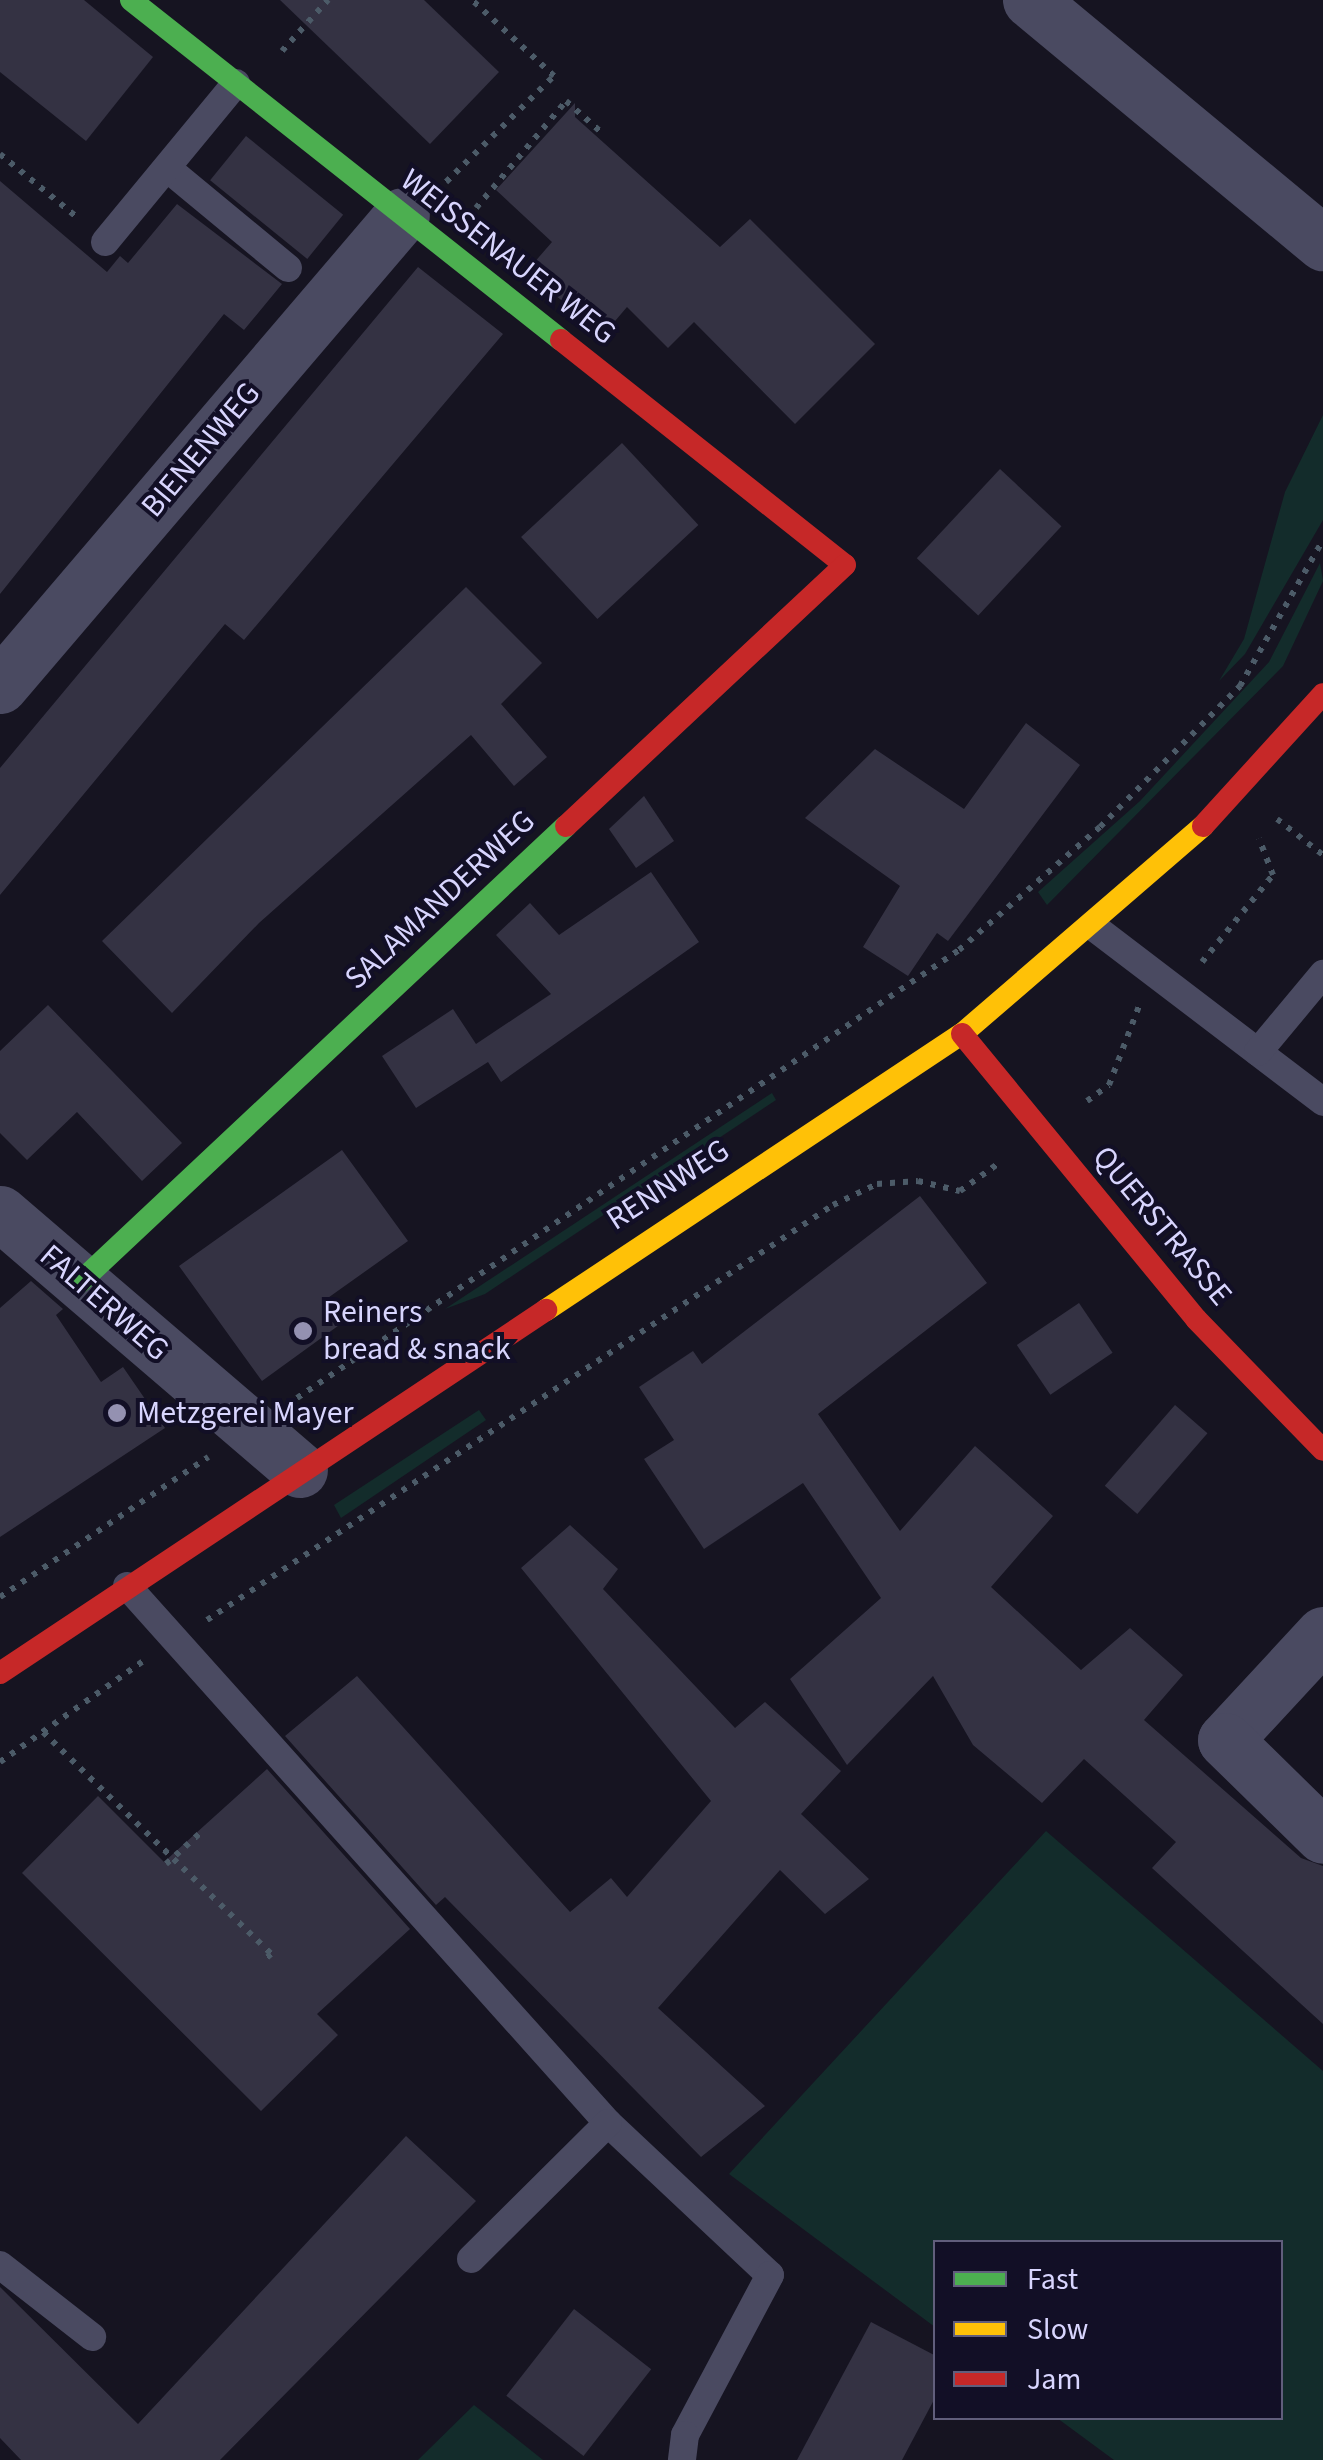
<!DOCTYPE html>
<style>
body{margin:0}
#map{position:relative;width:1323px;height:2460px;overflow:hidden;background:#161421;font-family:"Source Sans 3",sans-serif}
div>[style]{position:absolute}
.green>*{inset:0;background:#132c2b}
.building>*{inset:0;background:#343243;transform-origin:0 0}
.path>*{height:6px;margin-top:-3px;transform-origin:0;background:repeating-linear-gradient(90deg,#4c5b68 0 5px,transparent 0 13px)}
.lane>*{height:28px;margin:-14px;padding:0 14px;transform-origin:14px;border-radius:14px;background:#4a4a61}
.street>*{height:55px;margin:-27.5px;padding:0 27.5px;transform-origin:27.5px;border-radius:27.5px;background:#4a4a61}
.fast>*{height:22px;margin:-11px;padding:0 11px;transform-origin:11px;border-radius:11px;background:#4caf50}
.slow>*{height:22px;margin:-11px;padding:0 11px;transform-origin:11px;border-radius:11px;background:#ffc107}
.jam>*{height:22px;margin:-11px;padding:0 11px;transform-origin:11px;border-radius:11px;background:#c62828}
.dots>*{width:28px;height:28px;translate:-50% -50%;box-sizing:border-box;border:5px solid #120f26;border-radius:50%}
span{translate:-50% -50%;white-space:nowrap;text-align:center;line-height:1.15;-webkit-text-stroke:8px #120f26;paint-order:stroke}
.street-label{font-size:32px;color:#d8d5fe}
.poi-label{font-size:32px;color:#d8d5fe}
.left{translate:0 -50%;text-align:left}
.legend{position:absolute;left:933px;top:2240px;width:350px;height:180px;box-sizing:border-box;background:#120f26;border:2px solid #615e7c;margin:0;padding:12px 18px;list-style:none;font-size:30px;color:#d8d5fe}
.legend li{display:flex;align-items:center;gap:20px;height:50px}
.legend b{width:50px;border:2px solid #615e7c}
</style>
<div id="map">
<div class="green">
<div style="clip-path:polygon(1323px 415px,1323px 520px,1245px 654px,1219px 681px,1244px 639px,1285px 492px)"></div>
<div style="clip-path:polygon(1320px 563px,1323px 581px,1283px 666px,1047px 905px,1038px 892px,1140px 801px,1269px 662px)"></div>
<div style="clip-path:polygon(772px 1093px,776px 1100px,485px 1294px,445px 1309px)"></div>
<div style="clip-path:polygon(479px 1410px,486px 1420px,341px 1518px,334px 1505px)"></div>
<div style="clip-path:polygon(1046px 1831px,1323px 2071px,1323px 2460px,1114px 2460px,1057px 2418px,1280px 2418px,1280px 2242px,936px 2242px,935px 2327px,729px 2174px)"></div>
<div style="clip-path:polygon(474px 2405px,543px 2460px,418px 2460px)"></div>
</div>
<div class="building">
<div style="clip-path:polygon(0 0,84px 0,153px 57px,86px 141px,0 72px)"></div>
<div style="clip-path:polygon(280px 0,424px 0,499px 72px,430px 144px)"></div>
<div style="clip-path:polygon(575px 103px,575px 117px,720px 247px,750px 219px,875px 344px,795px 424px,694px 322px,668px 348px,627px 307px,604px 334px,526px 272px,552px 242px,496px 190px)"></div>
<div style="left:246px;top:136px;width:125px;height:57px;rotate:39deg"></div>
<div style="clip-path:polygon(0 181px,107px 272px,120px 256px,128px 263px,177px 204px,282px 284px,244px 330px,224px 314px,0 594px)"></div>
<div style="clip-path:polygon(418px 267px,503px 334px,244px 640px,225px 624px,0 895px,0 768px)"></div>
<div style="left:622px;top:443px;width:112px;height:138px;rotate:47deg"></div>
<div style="left:1000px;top:469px;width:84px;height:122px;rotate:43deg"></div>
<div style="clip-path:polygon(466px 587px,542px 663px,501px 704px,547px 757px,514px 786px,471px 735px,259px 923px,172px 1013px,102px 941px)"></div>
<div style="clip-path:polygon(1026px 723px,1080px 765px,948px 941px,937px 933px,908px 976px,863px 947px,900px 886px,805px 818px,875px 749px,964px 809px)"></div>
<div style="clip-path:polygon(644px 796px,674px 841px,636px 868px,609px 829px)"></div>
<div style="clip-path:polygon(651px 872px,699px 942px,501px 1082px,488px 1062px,416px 1108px,382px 1056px,453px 1009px,476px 1044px,551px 994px,496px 935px,530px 903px,559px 935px)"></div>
<div style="clip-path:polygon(48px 1005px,182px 1143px,142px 1181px,77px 1112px,27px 1160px,0 1133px,0 1051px)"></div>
<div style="clip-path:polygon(342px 1150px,408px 1241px,325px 1300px,342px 1323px,262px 1381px,179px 1266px)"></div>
<div style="clip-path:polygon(920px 1196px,987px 1283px,818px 1414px,900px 1531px,975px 1446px,1053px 1516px,991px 1587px,1081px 1670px,1130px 1628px,1183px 1675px,1144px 1720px,1301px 1858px,1323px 1866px,1323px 2024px,1152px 1868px,1176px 1842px,1084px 1759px,1042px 1803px,973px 1745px,933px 1676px,847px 1765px,790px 1679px,881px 1598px,803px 1483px,704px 1549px,644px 1459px,674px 1440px,639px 1387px,693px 1351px,702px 1364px)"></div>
<div style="clip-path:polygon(31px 1281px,63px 1309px,56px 1315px,101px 1382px,123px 1367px,165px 1428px,0 1537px,0 1308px)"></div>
<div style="left:1079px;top:1303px;width:60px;height:75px;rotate:56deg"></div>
<div style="left:1175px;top:1405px;width:43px;height:107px;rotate:41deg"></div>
<div style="clip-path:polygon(570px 1525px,618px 1569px,603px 1589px,735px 1728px,765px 1702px,841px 1771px,801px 1814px,869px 1879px,825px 1914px,780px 1870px,658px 2008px,765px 2106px,701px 2157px,445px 1897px,436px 1905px,285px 1736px,357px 1676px,570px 1912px,611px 1878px,627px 1897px,711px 1801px,521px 1568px)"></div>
<div style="clip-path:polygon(267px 1769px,410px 1929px,317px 2014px,338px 2035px,261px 2111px,22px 1873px,98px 1796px,164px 1862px)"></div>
<div style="clip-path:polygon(406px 2136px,476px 2201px,220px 2460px,21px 2460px,0 2438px,0 2287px,138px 2424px)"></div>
<div style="left:574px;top:2309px;width:98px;height:110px;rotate:38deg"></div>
<div style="clip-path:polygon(871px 2322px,936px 2356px,936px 2396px,902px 2460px,797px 2460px)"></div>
</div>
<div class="path">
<div style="left:282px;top:51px;width:69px;rotate:-48deg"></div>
<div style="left:0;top:154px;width:101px;rotate:39.4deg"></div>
<div style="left:446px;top:182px;width:151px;rotate:-44.5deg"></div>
<div style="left:554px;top:76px;width:112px;rotate:-137.2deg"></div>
<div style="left:476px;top:208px;width:140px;rotate:-49.9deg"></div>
<div style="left:566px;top:101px;width:47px;rotate:41.5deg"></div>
<div style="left:1277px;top:819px;width:58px;rotate:38deg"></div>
<div style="left:1202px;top:962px;width:112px;rotate:-50.8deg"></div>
<div style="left:1273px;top:875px;width:39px;rotate:-111deg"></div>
<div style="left:1087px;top:1101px;width:27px;rotate:-36deg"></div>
<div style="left:1109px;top:1085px;width:85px;rotate:-69.2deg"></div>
<div style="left:297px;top:1398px;width:799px;rotate:-34.09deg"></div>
<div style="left:959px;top:950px;width:187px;rotate:-41.1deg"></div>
<div style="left:1100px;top:827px;width:199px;rotate:-45.2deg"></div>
<div style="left:1240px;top:686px;width:168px;rotate:-60.4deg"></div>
<div style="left:0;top:1597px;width:251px;rotate:-33.9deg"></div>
<div style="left:207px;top:1620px;width:751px;rotate:-33.54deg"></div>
<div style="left:833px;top:1205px;width:49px;rotate:-25.5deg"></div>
<div style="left:877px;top:1184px;width:41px;rotate:-4.2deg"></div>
<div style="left:918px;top:1181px;width:43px;rotate:13.4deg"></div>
<div style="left:960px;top:1191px;width:48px;rotate:-35.7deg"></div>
<div style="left:43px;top:1732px;width:318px;rotate:44.2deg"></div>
<div style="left:271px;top:1954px;width:11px;rotate:139deg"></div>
<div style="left:0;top:1762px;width:174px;rotate:-35.2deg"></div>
<div style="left:166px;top:1864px;width:45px;rotate:-42.3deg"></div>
</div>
<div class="lane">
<div style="left:167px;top:168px;width:157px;rotate:39.6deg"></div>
<div style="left:105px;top:242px;width:206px;rotate:-50.5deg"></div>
<div style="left:1095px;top:928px;width:287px;rotate:37.3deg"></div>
<div style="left:1258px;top:1052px;width:102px;rotate:-50.2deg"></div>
<div style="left:127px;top:1586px;width:721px;rotate:48.15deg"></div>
<div style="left:608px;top:2123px;width:222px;rotate:43.2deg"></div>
<div style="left:770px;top:2275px;width:181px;rotate:118deg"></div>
<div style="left:685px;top:2435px;width:25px;rotate:97deg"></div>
<div style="left:471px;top:2259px;width:193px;rotate:-44.8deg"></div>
<div style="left:0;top:2265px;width:117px;rotate:38deg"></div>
</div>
<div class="street">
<div style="left:1030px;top:0;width:381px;rotate:39.7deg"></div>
<div style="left:0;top:686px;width:619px;rotate:-49.52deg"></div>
<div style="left:0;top:1213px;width:395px;rotate:40.6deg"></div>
<div style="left:1323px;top:1634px;width:144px;rotate:132.8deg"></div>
<div style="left:1225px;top:1740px;width:137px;rotate:44.4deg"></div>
</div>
<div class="fast">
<div style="left:131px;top:0;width:548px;rotate:38.33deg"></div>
<div style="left:79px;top:1283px;width:668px;rotate:-43.18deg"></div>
</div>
<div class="slow">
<div style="left:546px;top:1310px;width:499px;rotate:-33.6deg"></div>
<div style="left:962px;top:1034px;width:318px;rotate:-40.8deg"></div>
</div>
<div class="jam">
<div style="left:561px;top:340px;width:362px;rotate:38.4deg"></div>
<div style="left:845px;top:565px;width:382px;rotate:136.9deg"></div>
<div style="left:1203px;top:826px;width:178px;rotate:-47.7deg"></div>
<div style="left:962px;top:1034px;width:369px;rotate:50.6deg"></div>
<div style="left:1196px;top:1319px;width:182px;rotate:45.9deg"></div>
<div style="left:0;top:1673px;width:656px;rotate:-33.62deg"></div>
</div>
<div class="dots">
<div style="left:303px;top:1331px;background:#9491b1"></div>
<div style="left:117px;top:1413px;background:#9491b1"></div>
</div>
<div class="street-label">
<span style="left:508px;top:257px;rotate:38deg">WEISSENAUER WEG</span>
<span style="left:201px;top:450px;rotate:-50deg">BIENENWEG</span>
<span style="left:440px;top:900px;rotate:-43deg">SALAMANDERWEG</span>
<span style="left:668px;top:1185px;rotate:-33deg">RENNWEG</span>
<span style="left:1162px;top:1226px;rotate:50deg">QUERSTRASSE</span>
<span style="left:104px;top:1303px;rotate:41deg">FALTERWEG</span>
</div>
<div class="poi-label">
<span class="left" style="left:323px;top:1331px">Reiners<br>bread &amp; snack</span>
<span class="left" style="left:137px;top:1413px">Metzgerei Mayer</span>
</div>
<ul class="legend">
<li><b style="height:12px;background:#4caf50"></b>Fast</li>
<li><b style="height:12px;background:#ffc107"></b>Slow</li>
<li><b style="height:12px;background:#c62828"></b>Jam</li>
</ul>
</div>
